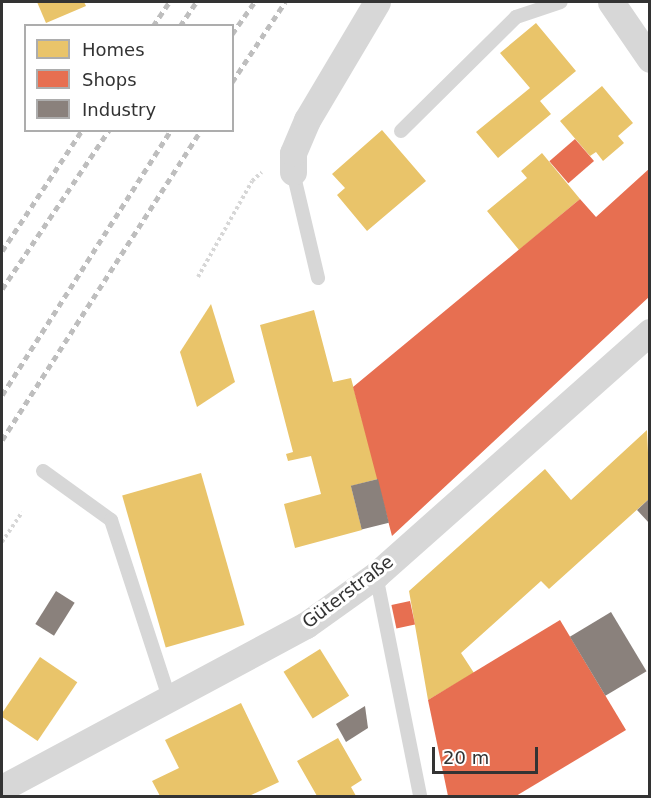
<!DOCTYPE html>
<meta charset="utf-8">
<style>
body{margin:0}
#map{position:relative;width:651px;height:798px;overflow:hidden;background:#fff;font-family:"DejaVu Sans",sans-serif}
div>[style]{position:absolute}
.homes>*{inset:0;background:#e9c46a;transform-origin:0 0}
.shops>*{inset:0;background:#e76f51;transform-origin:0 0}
.industry>*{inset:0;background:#8a817c;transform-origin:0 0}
.path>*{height:4px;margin-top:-2px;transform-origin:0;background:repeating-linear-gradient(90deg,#d7d7d7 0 3px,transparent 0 6px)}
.lane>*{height:14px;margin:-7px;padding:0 7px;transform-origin:7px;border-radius:7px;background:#d7d7d7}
.street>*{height:27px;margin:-13.5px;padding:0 13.5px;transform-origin:13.5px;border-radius:13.5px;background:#d7d7d7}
.rail>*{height:4.5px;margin-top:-2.25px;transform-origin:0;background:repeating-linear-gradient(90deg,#bebebe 0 6px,transparent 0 10.5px)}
span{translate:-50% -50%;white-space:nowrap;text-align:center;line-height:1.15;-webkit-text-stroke:6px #fff;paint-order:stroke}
.street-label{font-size:18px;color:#333}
.frame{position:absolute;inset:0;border:3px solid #333;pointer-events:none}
.legend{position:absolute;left:24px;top:24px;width:210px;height:108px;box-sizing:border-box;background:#fff;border:2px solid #adadad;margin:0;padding:8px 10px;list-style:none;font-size:18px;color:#333}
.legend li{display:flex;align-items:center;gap:12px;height:30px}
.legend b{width:30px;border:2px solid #adadad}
.scale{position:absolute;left:432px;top:747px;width:106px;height:27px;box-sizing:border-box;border:3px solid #333;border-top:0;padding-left:8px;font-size:18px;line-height:21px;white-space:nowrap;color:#333;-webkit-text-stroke:4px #fff;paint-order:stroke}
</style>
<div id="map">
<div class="homes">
<div style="clip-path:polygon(37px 2px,84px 2px,86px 6px,46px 23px)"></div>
<div style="clip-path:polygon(536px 23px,576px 71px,540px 101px,551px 114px,498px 158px,476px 132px,530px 88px,500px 53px)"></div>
<div style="clip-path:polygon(602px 86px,633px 123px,618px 136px,624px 143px,603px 161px,596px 152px,590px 156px,560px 121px)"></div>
<div style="clip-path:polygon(382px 130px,426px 181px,367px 231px,337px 195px,345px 188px,332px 174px)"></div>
<div style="clip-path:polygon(542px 153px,580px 199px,519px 250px,487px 211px,527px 178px,521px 171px)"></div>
<div style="clip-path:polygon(211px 304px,235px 382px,197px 407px,180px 352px)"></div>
<div style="clip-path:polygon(314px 310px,333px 382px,351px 378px,378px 479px,351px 486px,362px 530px,295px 548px,284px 504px,321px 494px,311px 456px,288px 461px,286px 454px,293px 452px,260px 325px)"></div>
<div style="clip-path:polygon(647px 430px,650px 498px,549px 589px,541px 581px,461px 653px,474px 673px,428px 700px,409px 591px,545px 469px,571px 500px)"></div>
<div style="left:201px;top:473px;width:158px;height:82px;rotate:74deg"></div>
<div style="left:320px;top:649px;width:55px;height:43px;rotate:58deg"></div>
<div style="left:40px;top:657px;width:45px;height:71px;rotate:34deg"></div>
<div style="clip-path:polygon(241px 703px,279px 782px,249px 796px,160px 796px,152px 781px,179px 768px,165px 740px)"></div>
<div style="clip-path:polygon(338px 738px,362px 780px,351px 787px,356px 796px,317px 796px,297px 761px)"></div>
</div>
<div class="shops">
<div style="left:575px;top:139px;width:29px;height:34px;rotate:49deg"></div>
<div style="clip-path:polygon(650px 168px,650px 296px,392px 536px,353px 387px,580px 199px,596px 217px)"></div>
<div style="left:410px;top:601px;width:24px;height:19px;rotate:78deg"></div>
<div style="clip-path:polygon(560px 620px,626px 730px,516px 796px,448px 796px,428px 700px)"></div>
</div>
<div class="industry">
<div style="left:378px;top:479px;width:45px;height:28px;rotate:76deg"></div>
<div style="clip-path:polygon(650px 498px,650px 524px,637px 510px)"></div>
<div style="left:56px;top:591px;width:22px;height:39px;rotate:32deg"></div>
<div style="left:611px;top:612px;width:69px;height:48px;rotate:59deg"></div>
<div style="clip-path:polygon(365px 706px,368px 728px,346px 742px,336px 724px)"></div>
</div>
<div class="path">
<div style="left:198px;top:277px;width:110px;rotate:-60.6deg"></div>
<div style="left:252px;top:181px;width:13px;rotate:-42deg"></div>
<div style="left:2px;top:542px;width:36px;rotate:-56deg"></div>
</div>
<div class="lane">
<div style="left:401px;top:131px;width:162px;rotate:-44.7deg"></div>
<div style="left:516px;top:17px;width:47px;rotate:-18.4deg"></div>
<div style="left:293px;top:172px;width:109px;rotate:76.7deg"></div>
<div style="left:43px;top:471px;width:84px;rotate:35.8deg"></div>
<div style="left:111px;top:520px;width:186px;rotate:71.9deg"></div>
<div style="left:376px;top:575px;width:225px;rotate:78.7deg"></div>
</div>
<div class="street">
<div style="left:611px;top:2px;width:69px;rotate:55.6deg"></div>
<div style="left:293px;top:172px;width:19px;rotate:-90deg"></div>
<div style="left:293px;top:153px;width:36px;rotate:-67deg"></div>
<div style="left:307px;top:120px;width:137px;rotate:-59.3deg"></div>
<div style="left:2px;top:788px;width:345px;rotate:-28.2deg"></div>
<div style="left:306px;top:625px;width:86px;rotate:-35.5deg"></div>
<div style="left:376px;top:575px;width:366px;rotate:-41.6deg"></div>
</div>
<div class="rail">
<div style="left:153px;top:26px;width:29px;rotate:-56deg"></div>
<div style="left:180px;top:26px;width:29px;rotate:-56deg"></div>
<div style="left:232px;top:34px;width:39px;rotate:-55deg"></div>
<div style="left:232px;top:82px;width:96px;rotate:-56.5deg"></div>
<div style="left:2px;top:251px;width:145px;rotate:-56.5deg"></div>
<div style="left:2px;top:289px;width:192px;rotate:-56.1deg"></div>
<div style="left:2px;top:395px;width:314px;rotate:-57.5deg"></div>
<div style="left:2px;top:440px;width:368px;rotate:-57.3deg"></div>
</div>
<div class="street-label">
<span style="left:348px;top:592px;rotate:-37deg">Güterstraße</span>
</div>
<div class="frame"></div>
<ul class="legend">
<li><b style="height:16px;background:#e9c46a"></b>Homes</li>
<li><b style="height:16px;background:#e76f51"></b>Shops</li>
<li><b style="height:16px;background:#8a817c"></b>Industry</li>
</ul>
<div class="scale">20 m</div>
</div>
